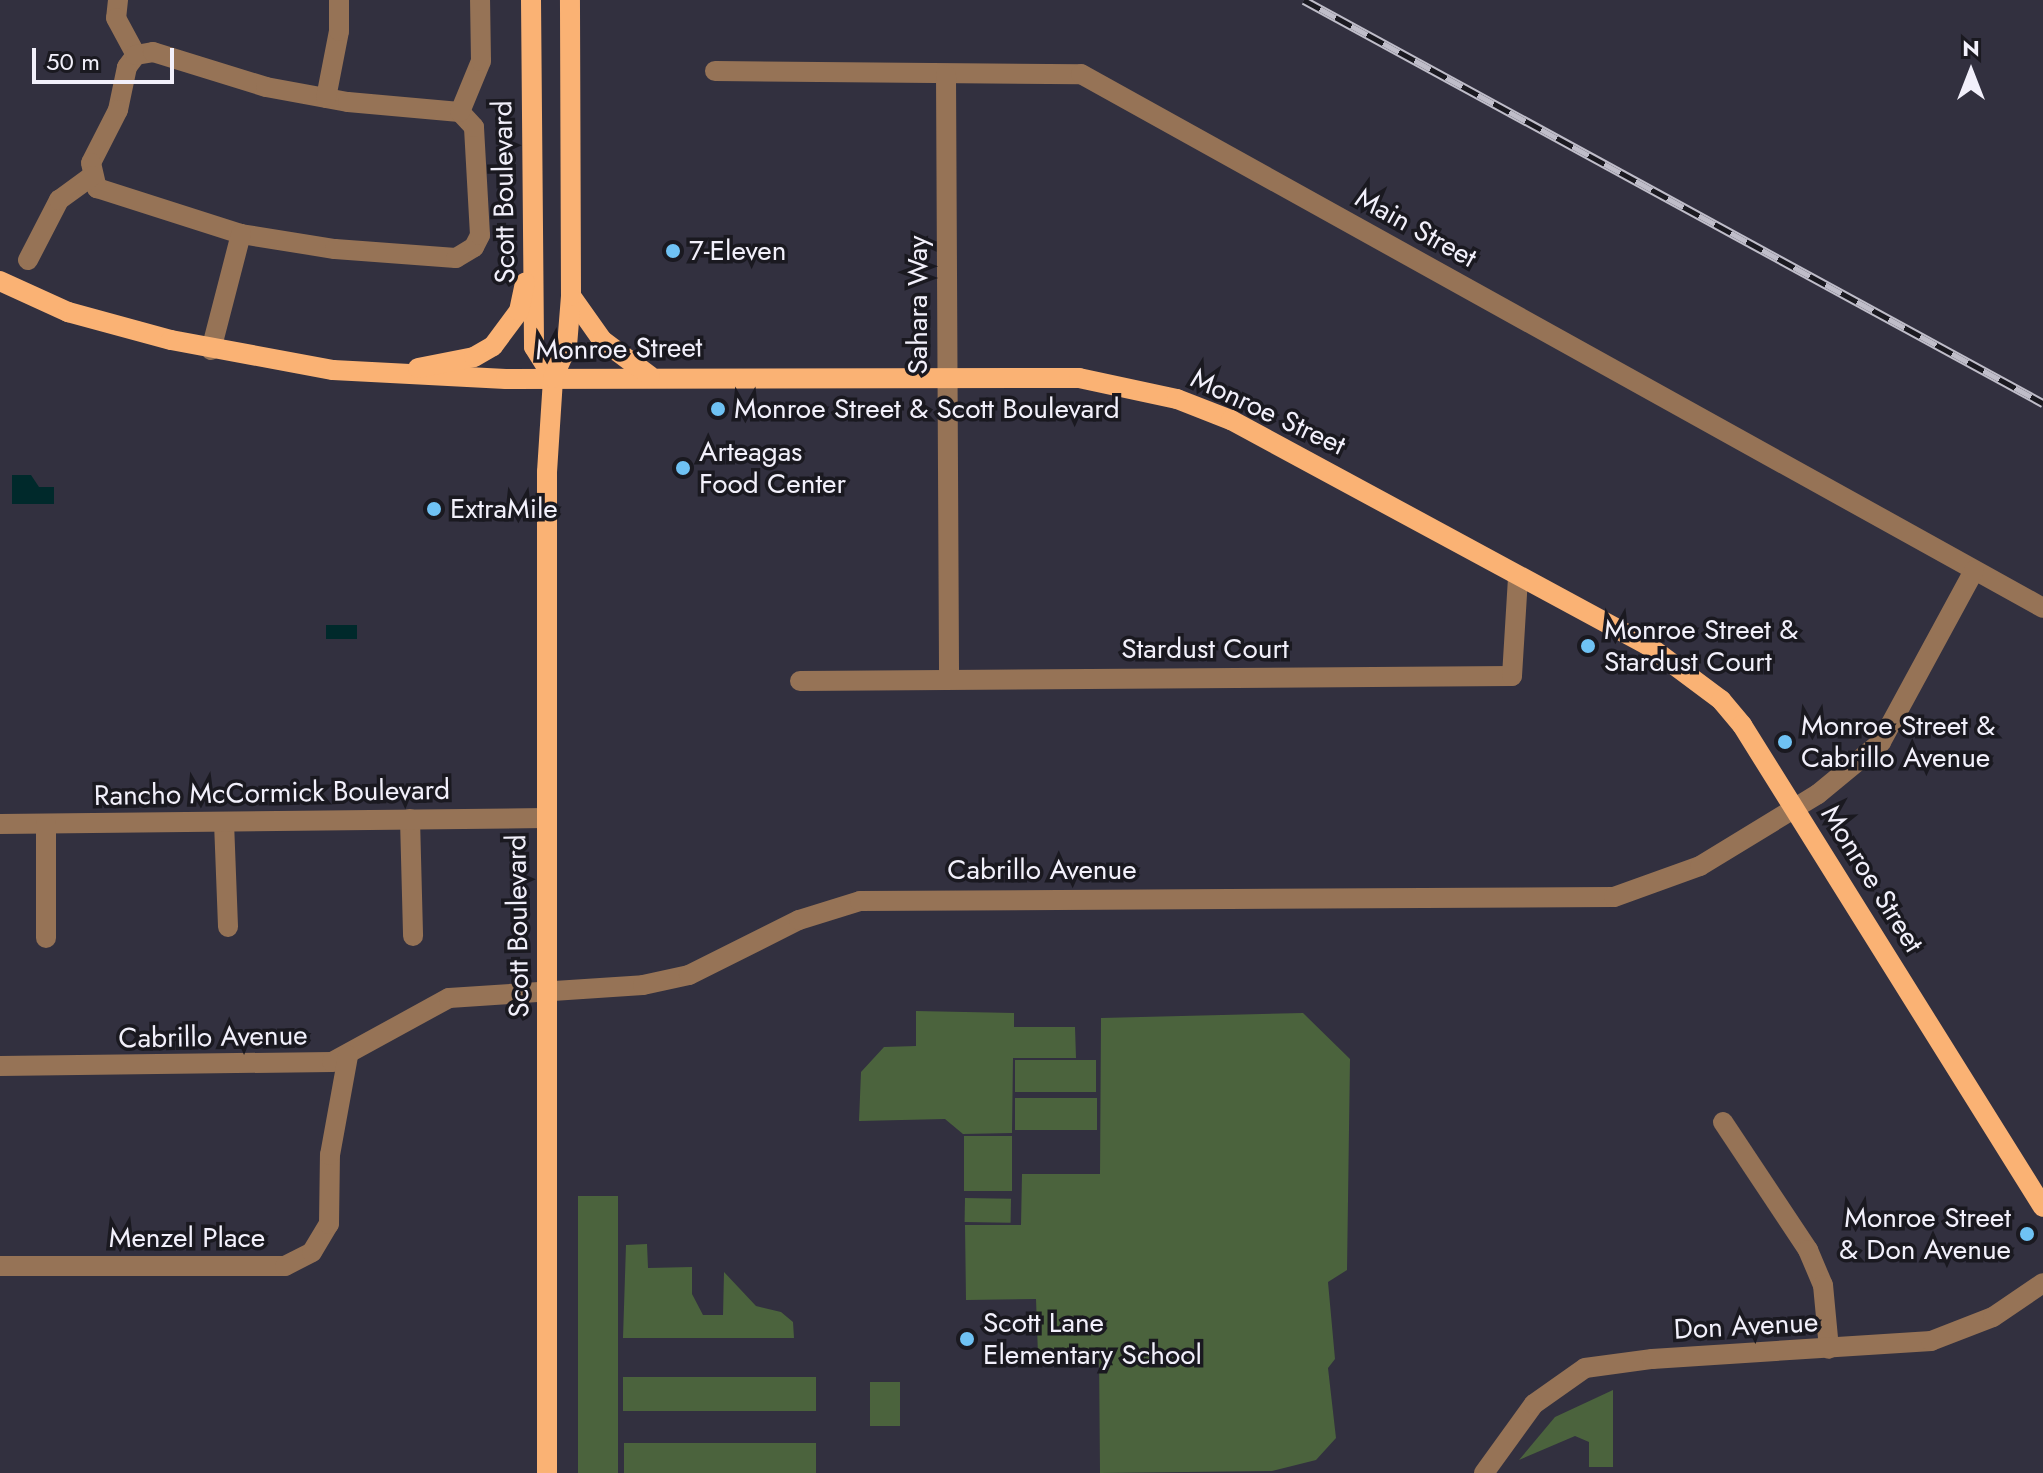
<!DOCTYPE html>
<style>
body{margin:0}
#map{position:relative;width:2043px;height:1473px;overflow:hidden;background:#32303f;font-family:Jost,sans-serif}
div>[style]{position:absolute}
.green>*{inset:0;background:#4b633d;transform-origin:0 0}
.water>*{inset:0;background:#00292b;transform-origin:0 0}
.minor>*{height:20px;margin:-10px;padding:0 10px;transform-origin:10px;border-radius:10px;background:#967356}
.major>*{height:20px;margin:-10px;padding:0 10px;transform-origin:10px;border-radius:10px;background:#fab274}
.rail>*{height:9px;margin-top:-4.5px;transform-origin:0;background:repeating-linear-gradient(90deg,#1a1920 0 18px,#bfbdc9 0 36px);box-sizing:border-box;border-block:2px solid #bfbdc9}
.dots>*{width:22px;height:22px;translate:-50% -50%;box-sizing:border-box;border:4px solid #1a1920;border-radius:50%}
span{translate:-50% -50%;white-space:nowrap;text-align:center;line-height:1.15;-webkit-text-stroke:7px #1a1920;paint-order:stroke}
.street-label{font-size:28px;color:#f2f0fb}
.poi-label{font-size:28px;color:#f2f0fb}
.left{translate:0 -50%;text-align:left}
.right{translate:-100% -50%;text-align:right}
.north{position:absolute;left:1931px;top:32px;width:80px;height:80px;-webkit-text-stroke:6px #1a1920;paint-order:stroke;rotate:0deg;font-size:22px;font-weight:700;line-height:32px;text-align:center;color:#f2f0fb}
.north::after{content:'';display:block;margin:auto;width:28px;height:36px;background:#f2f0fb;clip-path:polygon(50% 0,100% 100%,50% 72%,0 100%)}
.scale{position:absolute;left:32px;top:48px;width:142px;height:36px;box-sizing:border-box;border:4px solid #f2f0fb;border-top:0;padding-left:10px;font-size:24px;line-height:28px;white-space:nowrap;color:#f2f0fb;-webkit-text-stroke:6px #1a1920;paint-order:stroke}
</style>
<div id="map">
<div class="green">
<div style="clip-path:polygon(916px 1011px,1014px 1013px,1014px 1027px,1075px 1027px,1076px 1058px,1013px 1058px,1012px 1133px,963px 1134px,945px 1119px,859px 1121px,861px 1072px,884px 1047px,916px 1046px)"></div>
<div style="clip-path:polygon(1303px 1013px,1350px 1059px,1347px 1270px,1328px 1282px,1335px 1359px,1328px 1368px,1336px 1438px,1316px 1460px,1272px 1471px,1100px 1473px,1099px 1353px,1038px 1355px,1036px 1299px,966px 1300px,965px 1225px,1021px 1225px,1022px 1174px,1100px 1174px,1101px 1018px)"></div>
<div style="left:1096px;top:1060px;width:32px;height:81px;rotate:90deg"></div>
<div style="left:1097px;top:1098px;width:32px;height:82px;rotate:90deg"></div>
<div style="left:964px;top:1136px;width:48px;height:55px"></div>
<div style="left:618px;top:1196px;width:277px;height:40px;rotate:90deg"></div>
<div style="left:965px;top:1198px;width:46px;height:24px;rotate:1deg"></div>
<div style="clip-path:polygon(647px 1244px,648px 1268px,692px 1267px,692px 1294px,703px 1315px,723px 1315px,724px 1272px,756px 1306px,781px 1312px,793px 1322px,794px 1338px,623px 1338px,626px 1245px)"></div>
<div style="left:623px;top:1377px;width:193px;height:34px"></div>
<div style="left:870px;top:1382px;width:30px;height:44px"></div>
<div style="clip-path:polygon(1613px 1390px,1613px 1467px,1589px 1467px,1589px 1442px,1575px 1436px,1519px 1460px,1555px 1417px)"></div>
<div style="left:624px;top:1443px;width:192px;height:30px"></div>
</div>
<div class="water">
<div style="clip-path:polygon(12px 475px,31px 475px,39px 487px,54px 487px,54px 504px,12px 504px)"></div>
<div style="left:326px;top:625px;width:31px;height:14px"></div>
</div>
<div class="minor">
<div style="left:118px;top:0;width:18px;rotate:96deg"></div>
<div style="left:116px;top:18px;width:42px;rotate:61.6deg"></div>
<div style="left:136px;top:55px;width:15px;rotate:127deg"></div>
<div style="left:127px;top:67px;width:44px;rotate:101.8deg"></div>
<div style="left:118px;top:110px;width:59px;rotate:117deg"></div>
<div style="left:91px;top:163px;width:26px;rotate:77deg"></div>
<div style="left:97px;top:188px;width:151px;rotate:17.7deg"></div>
<div style="left:241px;top:234px;width:95px;rotate:9.1deg"></div>
<div style="left:335px;top:249px;width:121px;rotate:4.3deg"></div>
<div style="left:456px;top:258px;width:21px;rotate:-31deg"></div>
<div style="left:474px;top:247px;width:13px;rotate:-63deg"></div>
<div style="left:480px;top:235px;width:108px;rotate:-93.2deg"></div>
<div style="left:474px;top:127px;width:21px;rotate:-133deg"></div>
<div style="left:136px;top:55px;width:17px;rotate:-10deg"></div>
<div style="left:153px;top:52px;width:118px;rotate:17.2deg"></div>
<div style="left:266px;top:87px;width:83px;rotate:10.4deg"></div>
<div style="left:348px;top:102px;width:112px;rotate:5.1deg"></div>
<div style="left:715px;top:71px;width:366px;rotate:0.5deg"></div>
<div style="left:1081px;top:74px;width:1100px;rotate:29.03deg"></div>
<div style="left:946px;top:75px;width:603px;rotate:89.71deg"></div>
<div style="left:326px;top:98px;width:68px;rotate:-79deg"></div>
<div style="left:339px;top:31px;width:31px;rotate:-90deg"></div>
<div style="left:460px;top:112px;width:55px;rotate:-67.6deg"></div>
<div style="left:481px;top:61px;width:61px;rotate:-90.9deg"></div>
<div style="left:28px;top:260px;width:68px;rotate:-62.7deg"></div>
<div style="left:59px;top:200px;width:41px;rotate:-36deg"></div>
<div style="left:211px;top:350px;width:120px;rotate:-75.5deg"></div>
<div style="left:800px;top:681px;width:712px;rotate:-0.4deg"></div>
<div style="left:1512px;top:676px;width:98px;rotate:-86.5deg"></div>
<div style="left:410px;top:819px;width:117px;rotate:88.5deg"></div>
<div style="left:224px;top:822px;width:105px;rotate:87.8deg"></div>
<div style="left:0;top:824px;width:545px;rotate:-0.63deg"></div>
<div style="left:46px;top:824px;width:114px;rotate:90deg"></div>
<div style="left:0;top:1066px;width:332px;rotate:-0.7deg"></div>
<div style="left:332px;top:1062px;width:133px;rotate:-28.7deg"></div>
<div style="left:449px;top:998px;width:194px;rotate:-3.8deg"></div>
<div style="left:643px;top:985px;width:47px;rotate:-12.3deg"></div>
<div style="left:689px;top:975px;width:123px;rotate:-26.6deg"></div>
<div style="left:799px;top:920px;width:64px;rotate:-17.3deg"></div>
<div style="left:860px;top:901px;width:754px;rotate:-0.3deg"></div>
<div style="left:1614px;top:897px;width:91px;rotate:-19.8deg"></div>
<div style="left:1700px;top:866px;width:138px;rotate:-31.4deg"></div>
<div style="left:1818px;top:794px;width:82px;rotate:-39.5deg"></div>
<div style="left:1881px;top:742px;width:195px;rotate:-61.5deg"></div>
<div style="left:1723px;top:1122px;width:154px;rotate:56.4deg"></div>
<div style="left:1808px;top:1250px;width:38px;rotate:67deg"></div>
<div style="left:1823px;top:1285px;width:64px;rotate:84.6deg"></div>
<div style="left:0;top:1266px;width:285px"></div>
<div style="left:285px;top:1266px;width:30px;rotate:-27deg"></div>
<div style="left:312px;top:1252px;width:33px;rotate:-59deg"></div>
<div style="left:329px;top:1224px;width:69px;rotate:-89.2deg"></div>
<div style="left:330px;top:1155px;width:101px;rotate:-79.7deg"></div>
<div style="left:1484px;top:1473px;width:85px;rotate:-54.1deg"></div>
<div style="left:1534px;top:1404px;width:62px;rotate:-35.2deg"></div>
<div style="left:1585px;top:1368px;width:68px;rotate:-7.7deg"></div>
<div style="left:1652px;top:1359px;width:280px;rotate:-3.7deg"></div>
<div style="left:1931px;top:1341px;width:66px;rotate:-21.2deg"></div>
<div style="left:1993px;top:1317px;width:60px;rotate:-34.2deg"></div>
</div>
<div class="major">
<div style="left:531px;top:0;width:347px;rotate:89.5deg"></div>
<div style="left:534px;top:347px;width:36px;rotate:58deg"></div>
<div style="left:0;top:281px;width:75px;rotate:24.5deg"></div>
<div style="left:68px;top:312px;width:107px;rotate:15.2deg"></div>
<div style="left:171px;top:340px;width:165px;rotate:10.5deg"></div>
<div style="left:333px;top:370px;width:173px;rotate:3deg"></div>
<div style="left:506px;top:379px;width:573px;rotate:-0.1deg"></div>
<div style="left:1079px;top:378px;width:100px;rotate:12.1deg"></div>
<div style="left:1177px;top:399px;width:58px;rotate:21.3deg"></div>
<div style="left:1231px;top:420px;width:472px;rotate:28.4deg"></div>
<div style="left:1646px;top:644px;width:94px;rotate:36.7deg"></div>
<div style="left:1721px;top:700px;width:33px;rotate:50deg"></div>
<div style="left:1742px;top:725px;width:568px;rotate:58.02deg"></div>
<div style="left:571px;top:296px;width:54px;rotate:54.8deg"></div>
<div style="left:602px;top:340px;width:60px;rotate:36.9deg"></div>
<div style="left:418px;top:368px;width:57px;rotate:-11.1deg"></div>
<div style="left:474px;top:357px;width:22px;rotate:-30deg"></div>
<div style="left:493px;top:346px;width:44px;rotate:-53.4deg"></div>
<div style="left:519px;top:311px;width:29px;rotate:-78deg"></div>
<div style="left:547px;top:1473px;width:1001px;rotate:-90deg"></div>
<div style="left:547px;top:472px;width:94px;rotate:-86.3deg"></div>
<div style="left:553px;top:378px;width:35px;rotate:-66deg"></div>
<div style="left:567px;top:346px;width:50px;rotate:-85.4deg"></div>
<div style="left:571px;top:296px;width:296px;rotate:-90.2deg"></div>
</div>
<div class="rail">
<div style="left:1304px;top:0;width:842px;rotate:28.61deg"></div>
</div>
<div class="dots">
<div style="left:673px;top:251px;background:#6fc2f4"></div>
<div style="left:718px;top:409px;background:#6fc2f4"></div>
<div style="left:683px;top:468px;background:#6fc2f4"></div>
<div style="left:434px;top:509px;background:#6fc2f4"></div>
<div style="left:1588px;top:646px;background:#6fc2f4"></div>
<div style="left:1785px;top:742px;background:#6fc2f4"></div>
<div style="left:2027px;top:1234px;background:#6fc2f4"></div>
<div style="left:967px;top:1339px;background:#6fc2f4"></div>
</div>
<div class="street-label">
<span style="left:504px;top:192px;rotate:-91deg">Scott Boulevard</span>
<span style="left:1416px;top:228px;rotate:29deg">Main Street</span>
<span style="left:918px;top:305px;rotate:-90deg">Sahara Way</span>
<span style="left:619px;top:349px;rotate:-1deg">Monroe Street</span>
<span style="left:1268px;top:412px;rotate:25deg">Monroe Street</span>
<span style="left:1205px;top:649px">Stardust Court</span>
<span style="left:272px;top:793px;rotate:-1deg">Rancho McCormick Boulevard</span>
<span style="left:1042px;top:870px">Cabrillo Avenue</span>
<span style="left:1872px;top:879px;rotate:58deg">Monroe Street</span>
<span style="left:518px;top:926px;rotate:-91deg">Scott Boulevard</span>
<span style="left:213px;top:1037px;rotate:-1deg">Cabrillo Avenue</span>
<span style="left:187px;top:1238px">Menzel Place</span>
<span style="left:1746px;top:1326px;rotate:-3deg">Don Avenue</span>
</div>
<div class="poi-label">
<span class="left" style="left:689px;top:251px">7-Eleven</span>
<span class="left" style="left:734px;top:409px">Monroe Street &amp; Scott Boulevard</span>
<span class="left" style="left:699px;top:468px">Arteagas<br>Food Center</span>
<span class="left" style="left:450px;top:509px">ExtraMile</span>
<span class="left" style="left:1604px;top:646px">Monroe Street &amp;<br>Stardust Court</span>
<span class="left" style="left:1801px;top:742px">Monroe Street &amp;<br>Cabrillo Avenue</span>
<span class="right" style="left:2011px;top:1234px">Monroe Street<br>&amp; Don Avenue</span>
<span class="left" style="left:983px;top:1339px">Scott Lane<br>Elementary School</span>
</div>
<div class="north">N</div>
<div class="scale">50 m</div>
</div>
